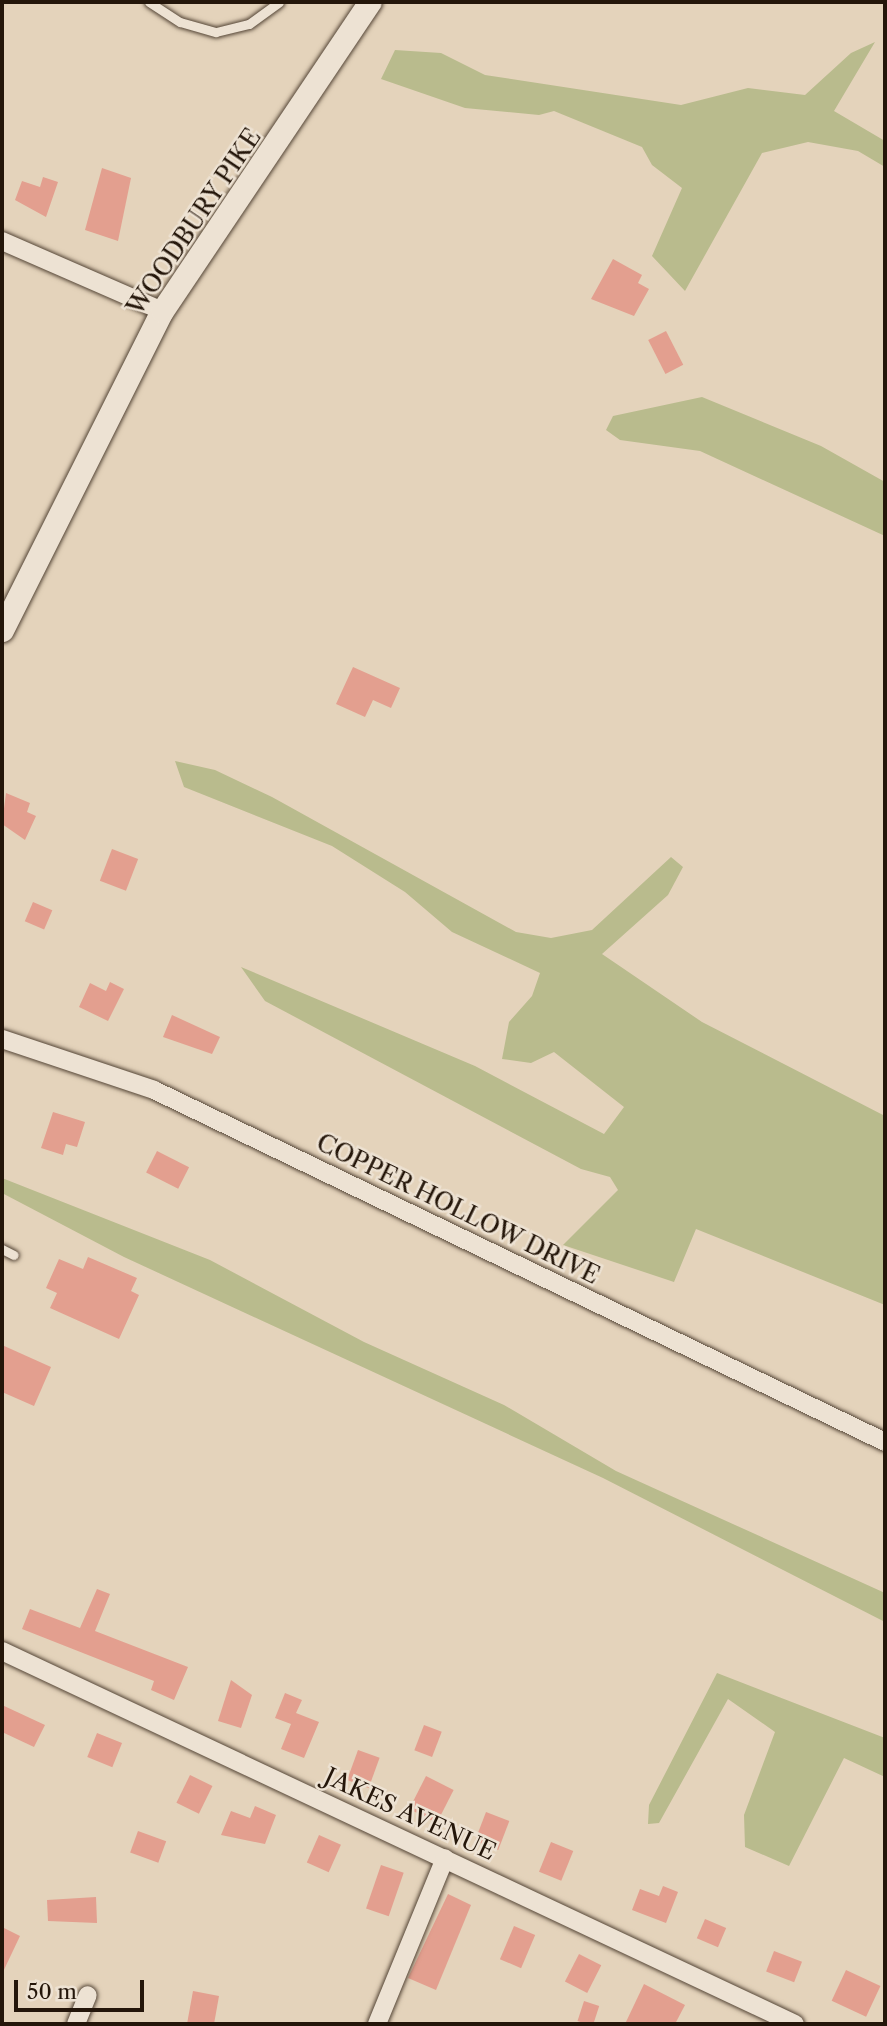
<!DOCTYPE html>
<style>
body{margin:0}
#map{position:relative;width:887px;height:2026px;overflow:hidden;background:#e4d3bb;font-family:"Libre Caslon Text",serif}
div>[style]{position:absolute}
.green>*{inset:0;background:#b9bb8d}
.building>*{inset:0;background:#e39f8f;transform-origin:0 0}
.roads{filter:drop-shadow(0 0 2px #544536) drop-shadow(0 0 2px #544536)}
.lane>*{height:9px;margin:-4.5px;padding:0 4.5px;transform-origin:4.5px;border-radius:4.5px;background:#ede2d3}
.street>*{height:18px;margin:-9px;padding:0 9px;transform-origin:9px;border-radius:9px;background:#ede2d3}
.secondary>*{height:23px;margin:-11.5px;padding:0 11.5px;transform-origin:11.5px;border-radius:11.5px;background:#ede2d3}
span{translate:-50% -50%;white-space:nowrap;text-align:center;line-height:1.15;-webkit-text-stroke:5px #ede2d3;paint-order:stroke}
.street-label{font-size:24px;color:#24160a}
.frame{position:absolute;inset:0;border:4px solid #24160a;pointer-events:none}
.scale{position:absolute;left:14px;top:1980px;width:130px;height:32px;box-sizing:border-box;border:4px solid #24160a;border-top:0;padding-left:9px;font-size:21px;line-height:24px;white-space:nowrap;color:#24160a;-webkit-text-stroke:5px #ede2d3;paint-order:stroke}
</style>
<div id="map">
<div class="green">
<div style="clip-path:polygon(875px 42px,834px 111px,885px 141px,885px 167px,858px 151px,808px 142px,762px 153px,685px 291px,652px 256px,682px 188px,652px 165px,642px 147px,554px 111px,539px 115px,465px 108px,381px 79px,395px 50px,441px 53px,485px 75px,681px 105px,748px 88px,805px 95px,851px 53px)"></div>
<div style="clip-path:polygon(702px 397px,821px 446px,885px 482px,885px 536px,700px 451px,620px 440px,606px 430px,613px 416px)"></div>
<div style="clip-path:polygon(175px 761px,215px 770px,272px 797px,516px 932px,551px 938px,592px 930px,671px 857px,683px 867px,668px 895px,602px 954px,702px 1022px,885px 1116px,885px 1305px,696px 1229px,674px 1282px,563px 1245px,618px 1190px,610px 1177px,581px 1169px,265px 1001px,241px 967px,475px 1066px,604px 1134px,624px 1107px,554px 1052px,531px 1063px,502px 1059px,509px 1022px,532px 996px,540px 973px,452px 932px,405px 892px,332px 846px,184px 787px)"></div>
<div style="clip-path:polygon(2px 1178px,210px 1260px,364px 1342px,504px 1405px,616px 1471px,885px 1593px,885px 1622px,603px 1478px,124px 1257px,2px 1193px)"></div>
<div style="clip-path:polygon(717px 1673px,885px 1738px,885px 1777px,844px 1758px,789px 1866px,745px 1847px,744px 1815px,775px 1732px,728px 1699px,659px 1823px,648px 1824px,649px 1805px)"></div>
</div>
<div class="building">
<div style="clip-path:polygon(102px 168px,131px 178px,118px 241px,85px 230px)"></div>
<div style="clip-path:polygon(43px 177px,58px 182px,46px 217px,15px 200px,22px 181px,40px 187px)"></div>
<div style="clip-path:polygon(613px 259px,642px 275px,638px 283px,649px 289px,634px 316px,591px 299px)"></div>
<div style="left:666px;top:331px;width:38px;height:20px;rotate:63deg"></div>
<div style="clip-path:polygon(353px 667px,400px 688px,391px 708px,373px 700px,365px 717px,336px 704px)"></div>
<div style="clip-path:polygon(6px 793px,30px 803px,27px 812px,36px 816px,25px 840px,2px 824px)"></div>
<div style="left:112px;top:849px;width:28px;height:34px;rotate:21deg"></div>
<div style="left:33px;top:902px;width:21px;height:21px;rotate:23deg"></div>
<div style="clip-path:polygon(110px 982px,124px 989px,108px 1021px,79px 1007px,90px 983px,106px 991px)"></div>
<div style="clip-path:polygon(172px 1015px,220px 1037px,212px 1054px,163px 1037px)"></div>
<div style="clip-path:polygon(53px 1112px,85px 1122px,77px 1147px,66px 1144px,63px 1155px,41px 1148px)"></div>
<div style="left:157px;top:1151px;width:36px;height:24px;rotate:27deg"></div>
<div style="clip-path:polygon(88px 1257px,137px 1278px,131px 1291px,139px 1295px,119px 1339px,50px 1308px,57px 1293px,46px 1288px,59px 1259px,83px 1269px)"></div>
<div style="clip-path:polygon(2px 1345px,51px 1367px,34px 1406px,2px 1392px)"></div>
<div style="clip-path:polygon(97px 1589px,110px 1594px,95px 1631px,188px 1667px,174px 1700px,151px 1690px,154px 1681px,22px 1629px,30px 1609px,80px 1628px)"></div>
<div style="clip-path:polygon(231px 1680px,252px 1695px,241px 1728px,218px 1721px)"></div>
<div style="clip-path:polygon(285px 1693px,302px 1700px,296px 1713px,319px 1722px,304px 1758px,281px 1749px,291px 1724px,275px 1718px)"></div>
<div style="clip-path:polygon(2px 1705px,45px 1725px,34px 1747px,2px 1732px)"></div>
<div style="left:424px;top:1725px;width:19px;height:27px;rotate:21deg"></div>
<div style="left:97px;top:1733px;width:27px;height:26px;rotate:22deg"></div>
<div style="left:358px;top:1750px;width:23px;height:32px;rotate:20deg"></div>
<div style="left:190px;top:1775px;width:25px;height:31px;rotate:26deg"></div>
<div style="left:426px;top:1776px;width:31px;height:37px;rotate:27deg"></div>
<div style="clip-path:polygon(255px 1806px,276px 1815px,265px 1844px,221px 1835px,231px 1811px,250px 1818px)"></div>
<div style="left:486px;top:1812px;width:25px;height:31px;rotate:21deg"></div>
<div style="left:138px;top:1831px;width:30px;height:23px;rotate:20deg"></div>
<div style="left:319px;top:1835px;width:24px;height:30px;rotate:24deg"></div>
<div style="left:551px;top:1842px;width:24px;height:32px;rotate:22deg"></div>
<div style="left:381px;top:1865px;width:24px;height:46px;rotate:19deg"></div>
<div style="clip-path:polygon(663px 1886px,678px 1892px,666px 1923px,632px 1910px,640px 1889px,659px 1896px)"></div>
<div style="clip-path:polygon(448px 1894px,471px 1905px,436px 1990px,408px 1978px)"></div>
<div style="clip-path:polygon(96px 1897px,97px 1923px,48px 1921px,47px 1900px)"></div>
<div style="left:705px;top:1919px;width:23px;height:21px;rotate:23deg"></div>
<div style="left:514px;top:1926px;width:23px;height:36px;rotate:23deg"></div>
<div style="clip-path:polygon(2px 1927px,20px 1936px,2px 1974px)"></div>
<div style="left:774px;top:1951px;width:30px;height:22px;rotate:21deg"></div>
<div style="left:579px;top:1954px;width:25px;height:31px;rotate:27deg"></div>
<div style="left:846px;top:1970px;width:38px;height:34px;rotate:25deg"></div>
<div style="clip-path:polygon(644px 1984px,685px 2005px,675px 2024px,625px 2024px)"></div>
<div style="clip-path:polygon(193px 1991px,219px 1996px,214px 2024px,187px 2024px)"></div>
<div style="left:584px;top:2001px;width:16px;height:21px;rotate:18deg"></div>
</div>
<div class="roads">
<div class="lane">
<div style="left:149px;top:2px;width:37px;rotate:33deg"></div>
<div style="left:180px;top:22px;width:37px;rotate:16deg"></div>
<div style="left:216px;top:32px;width:34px;rotate:-14deg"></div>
<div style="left:249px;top:24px;width:37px;rotate:-36deg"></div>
<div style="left:2px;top:1249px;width:13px;rotate:27deg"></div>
</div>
<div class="street">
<div style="left:2px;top:241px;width:175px;rotate:23.6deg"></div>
<div style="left:2px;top:1039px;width:160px;rotate:18.5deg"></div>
<div style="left:154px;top:1090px;width:811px;rotate:25.71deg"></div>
<div style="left:2px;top:1651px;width:876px;rotate:25.19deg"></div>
<div style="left:76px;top:2024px;width:31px;rotate:-68deg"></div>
<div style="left:377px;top:2024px;width:179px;rotate:-67.7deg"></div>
</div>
<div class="secondary">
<div style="left:2px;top:630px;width:357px;rotate:-63.4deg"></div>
<div style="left:162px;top:311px;width:372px;rotate:-56.1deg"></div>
</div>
</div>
<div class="street-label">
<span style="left:194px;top:222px;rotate:-56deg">WOODBURY PIKE</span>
<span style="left:458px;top:1209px;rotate:26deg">COPPER HOLLOW DRIVE</span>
<span style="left:410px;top:1814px;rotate:25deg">JAKES AVENUE</span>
</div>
<div class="frame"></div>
<div class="scale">50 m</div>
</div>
